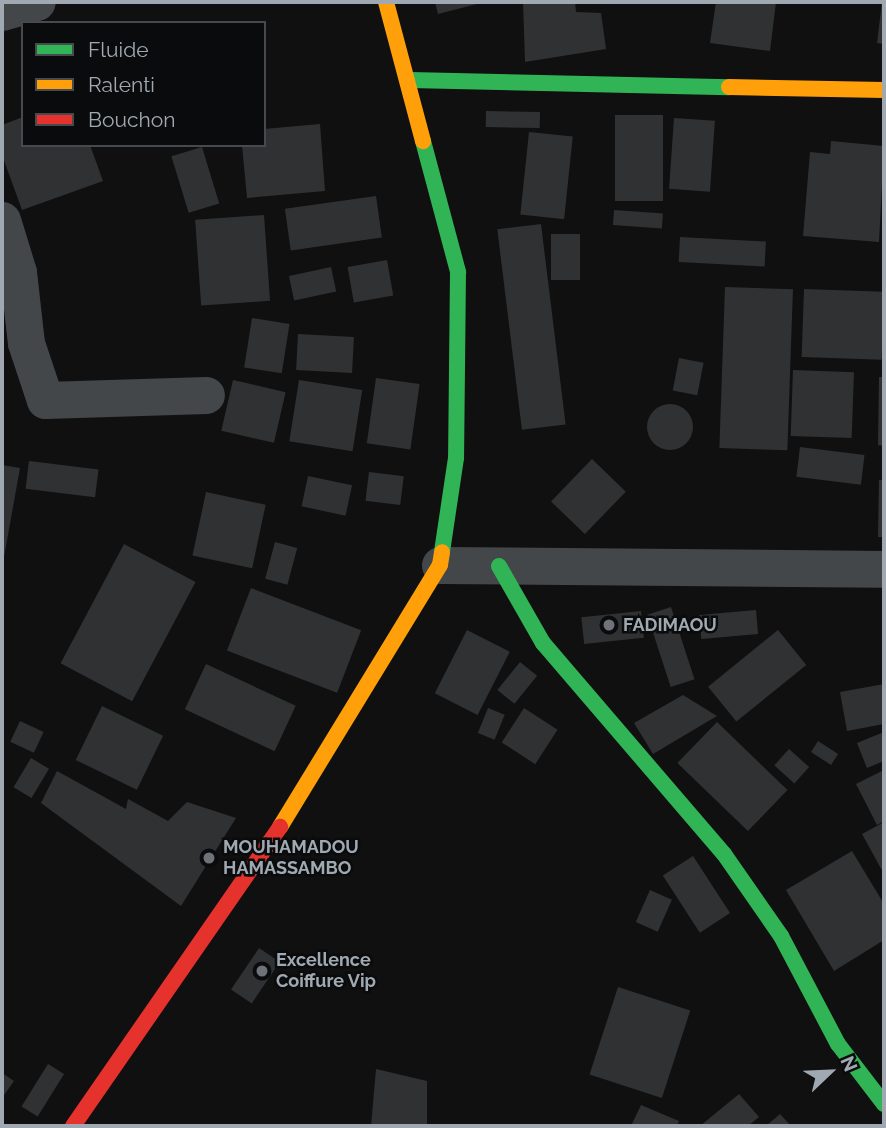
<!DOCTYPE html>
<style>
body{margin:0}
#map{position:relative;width:886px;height:1128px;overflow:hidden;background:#101010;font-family:Raleway,sans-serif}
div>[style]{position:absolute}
.building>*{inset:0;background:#303133;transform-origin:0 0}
.round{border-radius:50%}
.street>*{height:37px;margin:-18.5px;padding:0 18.5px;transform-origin:18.5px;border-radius:18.5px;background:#444749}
.fast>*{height:16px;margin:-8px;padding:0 8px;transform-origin:8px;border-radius:8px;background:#30b455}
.slow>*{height:16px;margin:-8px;padding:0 8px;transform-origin:8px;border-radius:8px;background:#ff9f0a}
.jam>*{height:16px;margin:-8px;padding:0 8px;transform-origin:8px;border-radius:8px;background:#e5322d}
.dots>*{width:19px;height:19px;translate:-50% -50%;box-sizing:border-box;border:4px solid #0a0b0c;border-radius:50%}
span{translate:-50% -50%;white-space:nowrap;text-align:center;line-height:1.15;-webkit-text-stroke:5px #0a0b0c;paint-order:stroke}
.poi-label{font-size:18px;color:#a0a9b2;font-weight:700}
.left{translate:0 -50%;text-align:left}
.frame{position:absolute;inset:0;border:4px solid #a0a9b2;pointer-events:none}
.legend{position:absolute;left:21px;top:21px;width:245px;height:126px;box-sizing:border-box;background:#0a0b0c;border:2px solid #464a4e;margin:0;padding:9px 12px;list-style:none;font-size:21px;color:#a0a9b2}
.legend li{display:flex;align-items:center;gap:14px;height:35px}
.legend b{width:35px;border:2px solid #464a4e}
.north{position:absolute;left:795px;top:1037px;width:70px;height:70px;-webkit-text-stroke:5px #0a0b0c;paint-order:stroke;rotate:67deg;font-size:19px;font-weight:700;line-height:28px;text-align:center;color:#a0a9b2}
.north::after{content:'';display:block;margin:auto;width:24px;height:32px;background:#a0a9b2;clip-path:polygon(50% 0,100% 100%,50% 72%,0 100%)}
</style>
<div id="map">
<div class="building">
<div style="clip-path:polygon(435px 2px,481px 2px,481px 3px,438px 14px)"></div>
<div style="clip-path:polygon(523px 2px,575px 2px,576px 12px,601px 13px,606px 49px,525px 62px)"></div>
<div style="clip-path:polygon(716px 2px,776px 2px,770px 51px,710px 43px)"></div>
<div style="clip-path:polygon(882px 2px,884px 2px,884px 44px,877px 43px)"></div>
<div style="left:486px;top:111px;width:54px;height:16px;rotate:1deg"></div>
<div style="left:615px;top:115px;width:48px;height:86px"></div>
<div style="clip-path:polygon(23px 117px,23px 145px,90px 145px,103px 181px,22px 210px,2px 155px,2px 125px)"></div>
<div style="left:674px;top:118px;width:41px;height:71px;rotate:4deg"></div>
<div style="clip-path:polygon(320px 124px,325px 191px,247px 198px,242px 145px,264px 145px,264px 129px)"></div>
<div style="left:529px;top:132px;width:44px;height:83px;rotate:6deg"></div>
<div style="clip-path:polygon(831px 141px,884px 146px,879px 242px,803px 236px,810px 152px,830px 154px)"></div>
<div style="left:202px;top:147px;width:59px;height:32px;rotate:73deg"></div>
<div style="left:376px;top:196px;width:42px;height:92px;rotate:82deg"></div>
<div style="left:614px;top:210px;width:49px;height:15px;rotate:4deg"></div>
<div style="left:264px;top:215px;width:86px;height:69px;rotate:86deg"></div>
<div style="left:541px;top:224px;width:202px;height:44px;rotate:83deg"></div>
<div style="left:551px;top:234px;width:29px;height:46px"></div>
<div style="left:680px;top:237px;width:86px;height:25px;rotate:3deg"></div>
<div style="left:387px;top:260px;width:36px;height:40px;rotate:80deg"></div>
<div style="left:331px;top:267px;width:25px;height:43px;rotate:78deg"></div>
<div style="left:725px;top:287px;width:68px;height:161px;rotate:2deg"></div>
<div style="left:804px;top:289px;width:80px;height:68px;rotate:2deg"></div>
<div style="left:252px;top:318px;width:38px;height:50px;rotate:9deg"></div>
<div style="left:298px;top:334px;width:56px;height:36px;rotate:3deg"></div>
<div style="left:679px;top:358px;width:25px;height:33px;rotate:11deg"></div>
<div style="left:793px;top:370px;width:61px;height:66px;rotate:2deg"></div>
<div style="clip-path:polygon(879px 377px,884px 377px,884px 446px,878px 445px)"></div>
<div style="left:376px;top:378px;width:44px;height:66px;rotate:8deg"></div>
<div style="left:233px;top:380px;width:54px;height:52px;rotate:13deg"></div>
<div style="left:299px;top:380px;width:64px;height:62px;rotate:9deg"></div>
<div class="round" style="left:647px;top:404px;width:46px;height:46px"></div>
<div style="left:800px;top:447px;width:65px;height:30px;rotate:7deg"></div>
<div style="left:592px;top:459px;width:47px;height:59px;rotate:44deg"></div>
<div style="left:29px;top:461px;width:70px;height:28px;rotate:7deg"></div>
<div style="clip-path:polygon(2px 465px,20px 468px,4px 557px,2px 557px)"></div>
<div style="left:369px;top:472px;width:35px;height:29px;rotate:7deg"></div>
<div style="left:308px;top:476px;width:45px;height:31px;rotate:12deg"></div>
<div style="clip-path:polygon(879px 480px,884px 480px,884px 537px,878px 537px)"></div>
<div style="left:206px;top:492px;width:61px;height:65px;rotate:12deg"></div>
<div style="left:275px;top:542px;width:23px;height:38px;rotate:15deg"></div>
<div style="left:124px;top:544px;width:81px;height:135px;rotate:28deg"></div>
<div style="left:251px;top:588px;width:118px;height:67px;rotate:21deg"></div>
<div style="left:671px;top:607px;width:76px;height:25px;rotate:72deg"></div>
<div style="left:756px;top:610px;width:24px;height:57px;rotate:85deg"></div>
<div style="left:641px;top:611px;width:27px;height:60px;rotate:84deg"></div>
<div style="left:467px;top:630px;width:48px;height:71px;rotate:27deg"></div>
<div style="left:778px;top:630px;width:45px;height:90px;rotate:51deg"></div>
<div style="left:520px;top:662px;width:22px;height:36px;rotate:39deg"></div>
<div style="left:206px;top:664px;width:99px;height:50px;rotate:25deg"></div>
<div style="clip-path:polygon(884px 684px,884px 724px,847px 731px,840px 692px)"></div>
<div style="clip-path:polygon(683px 695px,717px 716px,653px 754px,634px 723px)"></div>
<div style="left:102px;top:706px;width:68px;height:60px;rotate:26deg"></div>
<div style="left:488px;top:708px;width:18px;height:27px;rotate:22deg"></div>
<div style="left:524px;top:708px;width:40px;height:41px;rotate:33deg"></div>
<div style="left:20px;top:721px;width:26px;height:23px;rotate:25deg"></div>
<div style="left:717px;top:722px;width:98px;height:57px;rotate:44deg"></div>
<div style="clip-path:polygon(884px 732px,884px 761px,867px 768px,857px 743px)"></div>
<div style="left:818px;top:741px;width:24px;height:13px;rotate:33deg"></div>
<div style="left:789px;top:749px;width:27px;height:22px;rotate:42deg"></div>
<div style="left:31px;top:758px;width:21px;height:34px;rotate:31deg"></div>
<div style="clip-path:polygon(884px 770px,884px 821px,877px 825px,856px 784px)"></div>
<div style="clip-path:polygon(57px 771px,126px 809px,128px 799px,168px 821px,187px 802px,236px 818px,181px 906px,41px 803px)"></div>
<div style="clip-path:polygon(884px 822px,884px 874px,862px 834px)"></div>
<div style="clip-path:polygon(852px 851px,884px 904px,884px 940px,834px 971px,786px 890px)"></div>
<div style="left:693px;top:856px;width:68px;height:36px;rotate:57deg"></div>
<div style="left:650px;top:890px;width:24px;height:35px;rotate:24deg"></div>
<div style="left:259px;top:948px;width:25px;height:50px;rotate:34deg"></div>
<div style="left:618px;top:987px;width:76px;height:92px;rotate:18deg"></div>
<div style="left:48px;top:1064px;width:19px;height:50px;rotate:32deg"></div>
<div style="clip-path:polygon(376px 1069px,427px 1081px,427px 1126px,371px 1126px)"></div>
<div style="clip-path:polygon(2px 1073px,14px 1081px,2px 1098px)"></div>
<div style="clip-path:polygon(739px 1094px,759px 1117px,748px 1126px,700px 1126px)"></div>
<div style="clip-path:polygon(641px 1105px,679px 1121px,677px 1126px,631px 1126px)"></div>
<div style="clip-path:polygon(780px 1114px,791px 1126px,766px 1126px)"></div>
</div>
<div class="street">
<div style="left:2px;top:12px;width:36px;rotate:-16deg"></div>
<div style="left:2px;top:220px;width:54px;rotate:72.9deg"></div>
<div style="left:18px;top:272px;width:71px;rotate:83.6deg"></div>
<div style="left:26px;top:343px;width:60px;rotate:71.6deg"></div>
<div style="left:45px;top:400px;width:161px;rotate:-1.8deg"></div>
<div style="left:440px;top:565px;width:444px;rotate:0.5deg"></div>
</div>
<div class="fast">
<div style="left:410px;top:80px;width:319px;rotate:1.3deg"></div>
<div style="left:423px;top:141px;width:136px;rotate:75deg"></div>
<div style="left:458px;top:272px;width:186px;rotate:90.6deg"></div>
<div style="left:456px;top:458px;width:95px;rotate:98.5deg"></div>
<div style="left:499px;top:566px;width:89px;rotate:60.3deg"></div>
<div style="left:543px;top:643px;width:278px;rotate:49.4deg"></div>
<div style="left:724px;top:854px;width:100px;rotate:55.2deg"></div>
<div style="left:781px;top:936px;width:122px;rotate:62.2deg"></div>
<div style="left:838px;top:1044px;width:76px;rotate:52.5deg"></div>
</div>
<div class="slow">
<div style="left:386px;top:2px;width:144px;rotate:75.1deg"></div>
<div style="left:729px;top:87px;width:155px;rotate:1.1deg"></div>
<div style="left:280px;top:827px;width:307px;rotate:-58.6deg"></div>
<div style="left:440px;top:565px;width:13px;rotate:-81deg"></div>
</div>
<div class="jam">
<div style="left:73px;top:1126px;width:364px;rotate:-55.3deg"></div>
</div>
<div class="dots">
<div style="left:609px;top:625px;background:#6e7379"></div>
<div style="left:209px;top:858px;background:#6e7379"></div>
<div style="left:262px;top:971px;background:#6e7379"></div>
</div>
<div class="poi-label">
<span class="left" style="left:623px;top:625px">FADIMAOU</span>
<span class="left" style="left:223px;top:858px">MOUHAMADOU<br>HAMASSAMBO</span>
<span class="left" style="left:276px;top:971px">Excellence<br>Coiffure Vip</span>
</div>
<div class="frame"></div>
<ul class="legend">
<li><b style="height:9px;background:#30b455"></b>Fluide</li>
<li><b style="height:9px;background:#ff9f0a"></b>Ralenti</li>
<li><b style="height:9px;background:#e5322d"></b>Bouchon</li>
</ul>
<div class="north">N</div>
</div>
